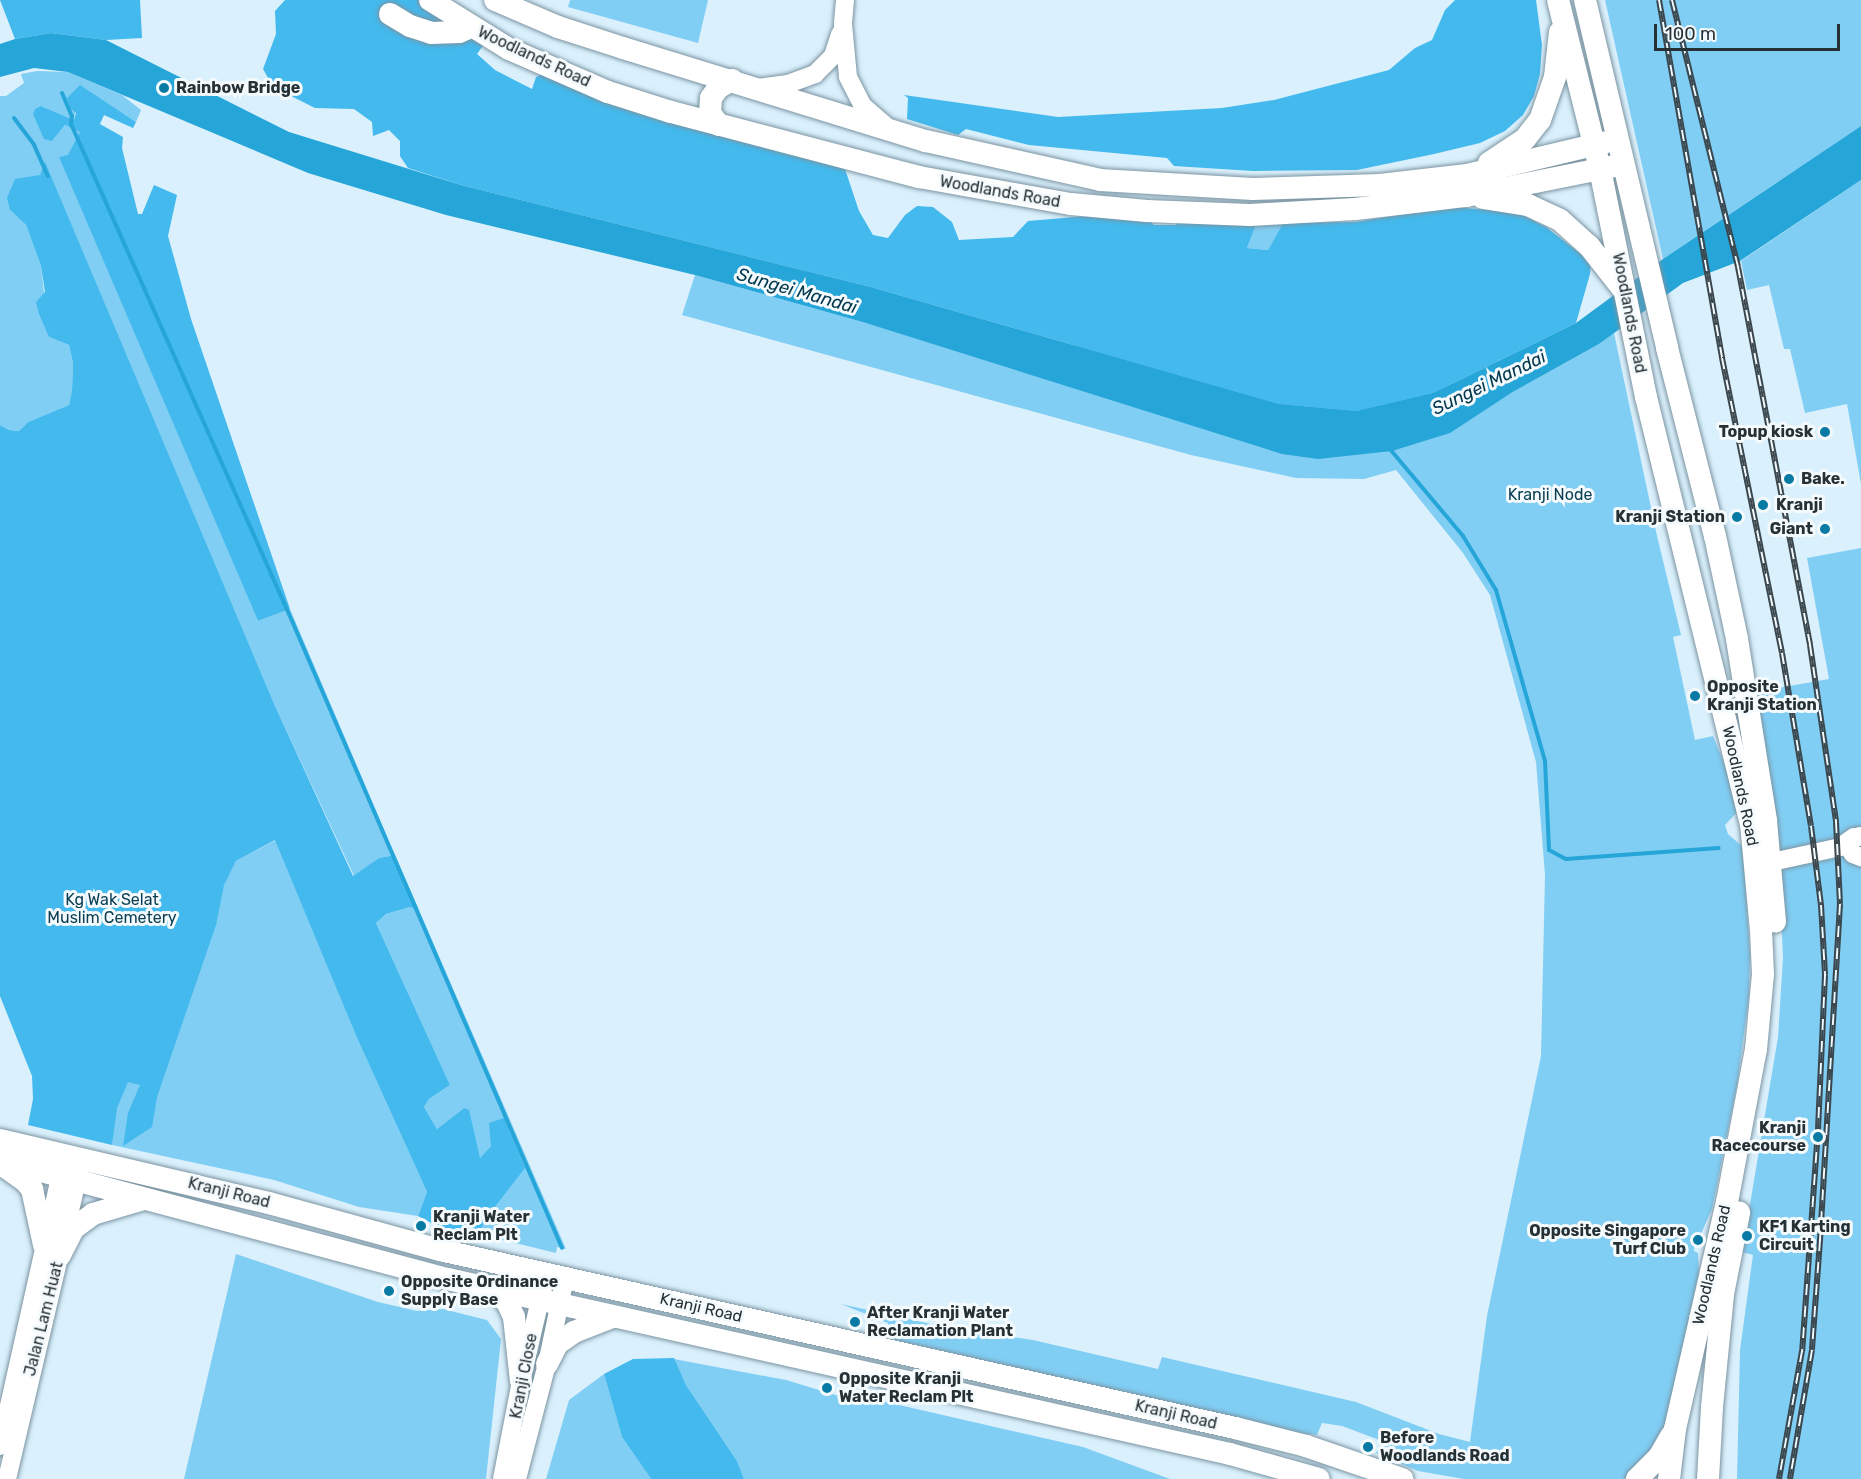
<!DOCTYPE html>
<style>
body{margin:0}
#map{position:relative;width:1861px;height:1479px;overflow:hidden;background:#daf0fc;font-family:Rubik,sans-serif}
div>[style]{position:absolute}
.green>*{inset:0;background:#81cef4}
.forest>*{inset:0;background:#43b9ed}
.water>*{inset:0;background:#26a5d8}
.stream>*{height:4px;margin:-2px;padding:0 2px;transform-origin:2px;border-radius:2px;background:#26a5d8}
.roads{filter:drop-shadow(0 0 2px #7b94a2) drop-shadow(0 0 2px #7b94a2)}
.minor>*{height:18px;margin:-9px;padding:0 9px;transform-origin:9px;border-radius:9px;background:#fff}
.major>*{height:22px;margin:-11px;padding:0 11px;transform-origin:11px;border-radius:11px;background:#fff}
.rail>*{height:6px;margin-top:-3px;transform-origin:0;background:repeating-linear-gradient(90deg,#f5fafd 0 11px,#3b474d 0 22px);box-sizing:border-box;border-block:2px solid #3b474d}
.dots>*{width:16px;height:16px;translate:-50% -50%;box-sizing:border-box;border:3px solid #f5fafd;border-radius:50%}
span{translate:-50% -50%;white-space:nowrap;text-align:center;line-height:1.15;-webkit-text-stroke:6px #f5fafd;paint-order:stroke}
.street-label{font-size:16px;color:#263136}
.poi-label{font-size:16px;color:#263136;font-weight:700}
.left{translate:0 -50%;text-align:left}
.right{translate:-100% -50%;text-align:right}
.park-label{font-size:16px;color:#093d52}
.water-label{font-size:18px;color:#02384d;font-style:italic}
.scale{position:absolute;left:1654px;top:24px;width:186px;height:27px;box-sizing:border-box;border:3px solid #263136;border-top:0;padding-left:8px;font-size:18px;line-height:21px;white-space:nowrap;color:#263136;-webkit-text-stroke:4px #f5fafd;paint-order:stroke}
</style>
<div id="map">
<div class="green">
<div style="clip-path:polygon(570px 0,708px 0,698px 43px,568px 7px)"></div>
<div style="clip-path:polygon(1605px 0,1861px 0,1861px 126px,1663px 259px)"></div>
<div style="clip-path:polygon(37px 71px,68px 72px,122px 95px,141px 110px,136px 122px,80px 86px,74px 120px,41px 106px,52px 141px,65px 125px,81px 132px,68px 156px,60px 157px,258px 621px,290px 609px,395px 855px,379px 858px,354px 876px,275px 706px,45px 163px,40px 175px,10px 210px,26px 225px,41px 266px,49px 337px,69px 345px,73px 363px,72px 390px,69px 405px,28px 422px,19px 431px,9px 430px,0 425px,0 96px,6px 96px,24px 83px,21px 74px)"></div>
<div style="clip-path:polygon(1861px 180px,1861px 484px,1847px 404px,1805px 413px,1790px 349px,1784px 349px,1769px 285px,1747px 290px,1741px 261px)"></div>
<div style="clip-path:polygon(1257px 222px,1283px 223px,1268px 250px,1247px 248px)"></div>
<div style="clip-path:polygon(695px 275px,866px 323px,1511px 393px,1599px 344px,1614px 333px,1657px 536px,1681px 635px,1673px 637px,1695px 740px,1713px 736px,1737px 795px,1739px 810px,1725px 825px,1728px 834px,1743px 847px,1750px 954px,1749px 996px,1737px 1085px,1712px 1209px,1701px 1234px,1696px 1234px,1694px 1251px,1698px 1253px,1699px 1272px,1667px 1423px,1658px 1443px,1631px 1474px,1624px 1479px,1464px 1479px,1418px 1471px,1376px 1453px,1382px 1441px,1342px 1426px,1322px 1423px,1317px 1435px,1294px 1432px,891px 1339px,888px 1323px,841px 1304px,949px 1328px,1033px 1340px,1158px 1369px,1162px 1357px,1356px 1402px,1439px 1434px,1470px 1442px,1487px 1316px,1541px 1056px,1545px 875px,1536px 762px,1490px 595px,1463px 553px,1396px 470px,1364px 479px,1296px 478px,1191px 455px,682px 315px)"></div>
<div style="clip-path:polygon(1861px 548px,1861px 1479px,1737px 1479px,1740px 1350px,1753px 1255px,1742px 1252px,1778px 1037px,1783px 958px,1779px 871px,1755px 692px,1829px 679px,1807px 558px)"></div>
<div style="clip-path:polygon(149px 634px,229px 874px,236px 861px,276px 840px,357px 1038px,427px 1192px,418px 1216px,359px 1207px,274px 1180px,112px 1145px)"></div>
<div style="clip-path:polygon(410px 907px,419px 910px,566px 1249px,557px 1247px,556px 1253px,478px 1234px,490px 1213px,491px 1146px,480px 1158px,464px 1108px,437px 1129px,424px 1107px,429px 1099px,450px 1085px,376px 923px,386px 914px)"></div>
<div style="clip-path:polygon(236px 1254px,378px 1302px,417px 1311px,443px 1309px,487px 1320px,501px 1339px,486px 1479px,184px 1479px)"></div>
<div style="clip-path:polygon(674px 1359px,786px 1380px,842px 1397px,886px 1402px,1083px 1447px,1170px 1479px,744px 1479px,737px 1461px,686px 1385px)"></div>
<div style="clip-path:polygon(604px 1374px,622px 1437px,651px 1479px,546px 1479px,569px 1400px)"></div>
</div>
<div class="forest">
<div style="clip-path:polygon(0 0,140px 0,142px 38px,106px 40px,51px 33px,15px 39px)"></div>
<div style="clip-path:polygon(285px 0,421px 0,487px 40px,477px 54px,495px 70px,532px 89px,536px 77px,545px 73px,844px 166px,859px 211px,873px 235px,888px 238px,905px 215px,917px 206px,933px 207px,952px 222px,959px 240px,1013px 237px,1028px 221px,1098px 215px,1145px 216px,1154px 225px,1176px 225px,1181px 218px,1257px 222px,1247px 248px,1268px 250px,1283px 223px,1355px 222px,1452px 207px,1516px 212px,1546px 227px,1591px 262px,1590px 274px,1576px 323px,1433px 393px,1356px 411px,1279px 404px,871px 287px,461px 185px,408px 168px,400px 156px,400px 141px,389px 130px,373px 136px,372px 122px,354px 109px,315px 108px,273px 87px,263px 69px,276px 34px,275px 11px)"></div>
<div style="clip-path:polygon(1455px 0,1536px 0,1542px 45px,1540px 74px,1534px 96px,1523px 115px,1505px 131px,1480px 143px,1434px 154px,1357px 170px,1253px 171px,1174px 166px,1167px 158px,1029px 145px,966px 129px,958px 135px,907px 119px,908px 98px,904px 95px,1058px 117px,1222px 108px,1274px 100px,1389px 70px,1415px 48px,1432px 40px,1445px 10px)"></div>
<div style="clip-path:polygon(80px 85px,136px 122px,133px 128px,104px 115px,100px 124px,123px 137px,122px 148px,138px 214px,142px 214px,154px 185px,177px 195px,168px 236px,191px 319px,290px 609px,258px 621px,59px 157px,68px 155px,80px 132px,65px 125px,52px 141px,44px 139px,33px 114px,35px 109px,41px 106px,74px 120px,76px 113px,70px 108px,67px 98px)"></div>
<div style="clip-path:polygon(45px 162px,275px 706px,353px 876px,379px 858px,395px 855px,419px 910px,410px 907px,386px 914px,376px 923px,450px 1085px,429px 1099px,424px 1107px,437px 1129px,464px 1108px,469px 1110px,480px 1158px,491px 1146px,489px 1123px,504px 1118px,525px 1168px,490px 1213px,478px 1234px,439px 1227px,418px 1216px,427px 1192px,357px 1038px,275px 840px,236px 861px,224px 885px,216px 925px,157px 1097px,152px 1127px,123px 1146px,128px 1113px,140px 1085px,128px 1082px,117px 1108px,112px 1145px,28px 1125px,33px 1099px,32px 1076px,0 996px,0 425px,9px 430px,19px 431px,28px 422px,69px 405px,72px 390px,73px 363px,69px 345px,49px 337px,39px 314px,36px 302px,45px 292px,41px 266px,26px 225px,10px 210px,7px 198px,15px 179px,40px 175px)"></div>
<div style="clip-path:polygon(674px 1358px,686px 1385px,737px 1461px,744px 1479px,651px 1479px,622px 1437px,604px 1374px,633px 1359px)"></div>
</div>
<div class="water">
<div style="clip-path:polygon(51px 33px,106px 40px,289px 132px,461px 185px,871px 287px,1279px 404px,1356px 411px,1433px 393px,1576px 323px,1663px 259px,1861px 126px,1861px 180px,1740px 261px,1683px 283px,1599px 344px,1511px 393px,1450px 433px,1392px 451px,1318px 459px,1282px 454px,866px 323px,695px 275px,446px 215px,308px 173px,68px 72px,34px 68px,0 77px,0 44px,15px 39px)"></div>
</div>
<div class="stream">
<div style="left:62px;top:93px;width:25px;rotate:67deg"></div>
<div style="left:72px;top:116px;width:8px;rotate:97deg"></div>
<div style="left:71px;top:124px;width:536px;rotate:66.02deg"></div>
<div style="left:289px;top:614px;width:690px;rotate:66.7deg"></div>
<div style="left:14px;top:118px;width:34px;rotate:53deg"></div>
<div style="left:34px;top:145px;width:34px;rotate:66deg"></div>
<div style="left:1389px;top:448px;width:115px;rotate:49.9deg"></div>
<div style="left:1463px;top:536px;width:63px;rotate:58.6deg"></div>
<div style="left:1496px;top:590px;width:178px;rotate:74deg"></div>
<div style="left:1545px;top:761px;width:89px;rotate:87.4deg"></div>
<div style="left:1549px;top:850px;width:19px;rotate:28deg"></div>
<div style="left:1566px;top:859px;width:153px;rotate:-4.1deg"></div>
</div>
<div class="roads">
<div class="minor">
<div style="left:845px;top:0;width:24px;rotate:95deg"></div>
<div style="left:843px;top:24px;width:53px;rotate:84.6deg"></div>
<div style="left:848px;top:77px;width:33px;rotate:63deg"></div>
<div style="left:863px;top:106px;width:32px;rotate:41deg"></div>
<div style="left:758px;top:88px;width:30px;rotate:-8deg"></div>
<div style="left:788px;top:84px;width:29px;rotate:-20deg"></div>
<div style="left:815px;top:74px;width:25px;rotate:-45deg"></div>
<div style="left:833px;top:56px;width:23px;rotate:-72deg"></div>
<div style="left:1860px;top:836px;width:10px;rotate:156deg"></div>
<div style="left:1851px;top:840px;width:8px;rotate:104deg"></div>
<div style="left:1849px;top:848px;width:7px;rotate:56deg"></div>
<div style="left:1853px;top:854px;width:9px;rotate:21deg"></div>
<div style="left:1772px;top:862px;width:70px;rotate:-12.4deg"></div>
<div style="left:1840px;top:847px;width:17px;rotate:-36deg"></div>
<div style="left:0;top:1446px;width:289px;rotate:-77.4deg"></div>
<div style="left:7px;top:1479px;width:319px;rotate:-76.8deg"></div>
<div style="left:502px;top:1479px;width:100px;rotate:-79deg"></div>
<div style="left:521px;top:1381px;width:110px;rotate:-76.8deg"></div>
<div style="left:517px;top:1479px;width:119px;rotate:-75.4deg"></div>
<div style="left:547px;top:1364px;width:88px;rotate:-78.2deg"></div>
</div>
<div class="major">
<div style="left:430px;top:0;width:93px;rotate:31.8deg"></div>
<div style="left:509px;top:49px;width:108px;rotate:23.5deg"></div>
<div style="left:608px;top:92px;width:66px;rotate:17.6deg"></div>
<div style="left:671px;top:112px;width:256px;rotate:14.7deg"></div>
<div style="left:919px;top:177px;width:154px;rotate:10.1deg"></div>
<div style="left:1071px;top:204px;width:76px;rotate:5.3deg"></div>
<div style="left:1147px;top:211px;width:103px;rotate:2.2deg"></div>
<div style="left:1250px;top:215px;width:105px;rotate:-3.3deg"></div>
<div style="left:1355px;top:209px;width:112px;rotate:-6.7deg"></div>
<div style="left:1466px;top:196px;width:152px;rotate:-11.4deg"></div>
<div style="left:495px;top:0;width:69px;rotate:23.2deg"></div>
<div style="left:558px;top:27px;width:68px;rotate:17.9deg"></div>
<div style="left:623px;top:48px;width:317px;rotate:17.1deg"></div>
<div style="left:926px;top:141px;width:178px;rotate:12.6deg"></div>
<div style="left:1100px;top:180px;width:153px;rotate:3.4deg"></div>
<div style="left:1253px;top:189px;width:127px;rotate:-1.8deg"></div>
<div style="left:1380px;top:185px;width:88px;rotate:-6.6deg"></div>
<div style="left:1467px;top:175px;width:144px;rotate:-13.3deg"></div>
<div style="left:1558px;top:0;width:174px;rotate:76deg"></div>
<div style="left:1600px;top:169px;width:233px;rotate:78.6deg"></div>
<div style="left:1646px;top:397px;width:439px;rotate:76.2deg"></div>
<div style="left:1751px;top:823px;width:107px;rotate:84.7deg"></div>
<div style="left:1761px;top:930px;width:44px;rotate:87.4deg"></div>
<div style="left:1763px;top:974px;width:75px;rotate:95.3deg"></div>
<div style="left:1756px;top:1049px;width:156px;rotate:100.7deg"></div>
<div style="left:1727px;top:1202px;width:233px;rotate:102.9deg"></div>
<div style="left:1675px;top:1429px;width:50px;rotate:96.8deg"></div>
<div style="left:1585px;top:0;width:358px;rotate:76.7deg"></div>
<div style="left:1667px;top:348px;width:194px;rotate:75.7deg"></div>
<div style="left:1715px;top:536px;width:105px;rotate:77.9deg"></div>
<div style="left:1737px;top:639px;width:184px;rotate:80.9deg"></div>
<div style="left:1766px;top:821px;width:101px;rotate:84.9deg"></div>
<div style="left:390px;top:14px;width:23px;rotate:31deg"></div>
<div style="left:410px;top:26px;width:22px;rotate:18deg"></div>
<div style="left:431px;top:33px;width:28px;rotate:-2deg"></div>
<div style="left:459px;top:32px;width:13px;rotate:-23deg"></div>
<div style="left:719px;top:125px;width:15px;rotate:-127deg"></div>
<div style="left:710px;top:113px;width:15px;rotate:-86deg"></div>
<div style="left:711px;top:98px;width:12px;rotate:-55deg"></div>
<div style="left:718px;top:88px;width:16px;rotate:-30deg"></div>
<div style="left:1489px;top:163px;width:43px;rotate:-33.7deg"></div>
<div style="left:1525px;top:139px;width:24px;rotate:-52deg"></div>
<div style="left:1540px;top:120px;width:46px;rotate:-70.8deg"></div>
<div style="left:1555px;top:77px;width:45px;rotate:-83.7deg"></div>
<div style="left:1483px;top:198px;width:46px;rotate:8.8deg"></div>
<div style="left:1528px;top:205px;width:35px;rotate:25deg"></div>
<div style="left:1560px;top:220px;width:39px;rotate:42deg"></div>
<div style="left:1589px;top:246px;width:53px;rotate:51.8deg"></div>
<div style="left:0;top:1140px;width:276px;rotate:13.2deg"></div>
<div style="left:269px;top:1203px;width:177px;rotate:15.4deg"></div>
<div style="left:440px;top:1250px;width:815px;rotate:12.62deg"></div>
<div style="left:1235px;top:1428px;width:73px;rotate:14.2deg"></div>
<div style="left:1306px;top:1446px;width:102px;rotate:19deg"></div>
<div style="left:0;top:1160px;width:464px;rotate:14.9deg"></div>
<div style="left:448px;top:1279px;width:801px;rotate:12.61deg"></div>
<div style="left:1230px;top:1454px;width:92px;rotate:15.7deg"></div>
<div style="left:1px;top:1164px;width:29px;rotate:35deg"></div>
<div style="left:25px;top:1181px;width:11px;rotate:49deg"></div>
<div style="left:32px;top:1189px;width:57px;rotate:77.9deg"></div>
<div style="left:60px;top:1255px;width:30px;rotate:-63deg"></div>
<div style="left:74px;top:1228px;width:24px;rotate:-36deg"></div>
<div style="left:93px;top:1214px;width:53px;rotate:-16.4deg"></div>
<div style="left:491px;top:1289px;width:21px;rotate:39deg"></div>
<div style="left:507px;top:1302px;width:17px;rotate:65deg"></div>
<div style="left:514px;top:1317px;width:64px;rotate:83.8deg"></div>
<div style="left:547px;top:1364px;width:22px;rotate:-63deg"></div>
<div style="left:557px;top:1344px;width:21px;rotate:-35deg"></div>
<div style="left:574px;top:1332px;width:41px;rotate:-21.5deg"></div>
<div style="left:1637px;top:1479px;width:31px;rotate:-45deg"></div>
<div style="left:1659px;top:1457px;width:24px;rotate:-60deg"></div>
<div style="left:1708px;top:1479px;width:72px;rotate:-86.8deg"></div>
<div style="left:1712px;top:1407px;width:114px;rotate:-84.4deg"></div>
<div style="left:1723px;top:1294px;width:83px;rotate:-78.8deg"></div>
</div>
</div>
<div class="rail">
<div style="left:1659px;top:0;width:364px;rotate:80deg"></div>
<div style="left:1722px;top:358px;width:301px;rotate:78.5deg"></div>
<div style="left:1782px;top:653px;width:175px;rotate:80.5deg"></div>
<div style="left:1811px;top:826px;width:80px;rotate:82.8deg"></div>
<div style="left:1821px;top:905px;width:70px;rotate:86.7deg"></div>
<div style="left:1825px;top:975px;width:155px;rotate:92.6deg"></div>
<div style="left:1818px;top:1130px;width:222px;rotate:94.1deg"></div>
<div style="left:1802px;top:1351px;width:130px;rotate:100.2deg"></div>
<div style="left:1672px;top:0;width:275px;rotate:76.1deg"></div>
<div style="left:1738px;top:267px;width:385px;rotate:79.2deg"></div>
<div style="left:1810px;top:645px;width:179px;rotate:81.6deg"></div>
<div style="left:1836px;top:822px;width:82px;rotate:87.2deg"></div>
<div style="left:1840px;top:904px;width:337px;rotate:93.4deg"></div>
<div style="left:1820px;top:1240px;width:110px;rotate:94.2deg"></div>
<div style="left:1812px;top:1350px;width:131px;rotate:99.7deg"></div>
</div>
<div class="dots">
<div style="left:164px;top:88px;background:#087aa3"></div>
<div style="left:1825px;top:432px;background:#087aa3"></div>
<div style="left:1789px;top:479px;background:#087aa3"></div>
<div style="left:1763px;top:505px;background:#087aa3"></div>
<div style="left:1737px;top:517px;background:#087aa3"></div>
<div style="left:1825px;top:529px;background:#087aa3"></div>
<div style="left:1695px;top:696px;background:#087aa3"></div>
<div style="left:1818px;top:1137px;background:#087aa3"></div>
<div style="left:421px;top:1226px;background:#087aa3"></div>
<div style="left:1747px;top:1236px;background:#087aa3"></div>
<div style="left:1698px;top:1240px;background:#087aa3"></div>
<div style="left:389px;top:1291px;background:#087aa3"></div>
<div style="left:855px;top:1322px;background:#087aa3"></div>
<div style="left:827px;top:1388px;background:#087aa3"></div>
<div style="left:1368px;top:1447px;background:#087aa3"></div>
</div>
<div class="street-label">
<span style="left:534px;top:57px;rotate:25deg">Woodlands Road</span>
<span style="left:1000px;top:192px;rotate:10deg">Woodlands Road</span>
<span style="left:1629px;top:313px;rotate:79deg">Woodlands Road</span>
<span style="left:1740px;top:786px;rotate:78deg">Woodlands Road</span>
<span style="left:229px;top:1193px;rotate:14deg">Kranji Road</span>
<span style="left:1712px;top:1265px;rotate:-77deg">Woodlands Road</span>
<span style="left:701px;top:1308px;rotate:13deg">Kranji Road</span>
<span style="left:44px;top:1319px;rotate:-76deg">Jalan Lam Huat</span>
<span style="left:524px;top:1376px;rotate:-79deg">Kranji Close</span>
<span style="left:1176px;top:1415px;rotate:13deg">Kranji Road</span>
</div>
<div class="poi-label">
<span class="left" style="left:176px;top:88px">Rainbow Bridge</span>
<span class="right" style="left:1813px;top:432px">Topup kiosk</span>
<span class="left" style="left:1801px;top:479px">Bake.</span>
<span class="left" style="left:1776px;top:505px">Kranji</span>
<span class="right" style="left:1725px;top:517px">Kranji Station</span>
<span class="right" style="left:1813px;top:529px">Giant</span>
<span class="left" style="left:1707px;top:696px">Opposite<br>Kranji Station</span>
<span class="right" style="left:1806px;top:1137px">Kranji<br>Racecourse</span>
<span class="left" style="left:433px;top:1226px">Kranji Water<br>Reclam Plt</span>
<span class="left" style="left:1759px;top:1236px">KF1 Karting<br>Circuit</span>
<span class="right" style="left:1686px;top:1240px">Opposite Singapore<br>Turf Club</span>
<span class="left" style="left:401px;top:1291px">Opposite Ordinance<br>Supply Base</span>
<span class="left" style="left:867px;top:1322px">After Kranji Water<br>Reclamation Plant</span>
<span class="left" style="left:839px;top:1388px">Opposite Kranji<br>Water Reclam Plt</span>
<span class="left" style="left:1380px;top:1447px">Before<br>Woodlands Road</span>
</div>
<div class="park-label">
<span style="left:1550px;top:495px">Kranji Node</span>
<span style="left:112px;top:909px">Kg Wak Selat<br>Muslim Cemetery</span>
</div>
<div class="water-label">
<span style="left:797px;top:291px;rotate:16deg">Sungei Mandai</span>
<span style="left:1489px;top:383px;rotate:-26deg">Sungei Mandai</span>
</div>
<div class="scale">100 m</div>
</div>
